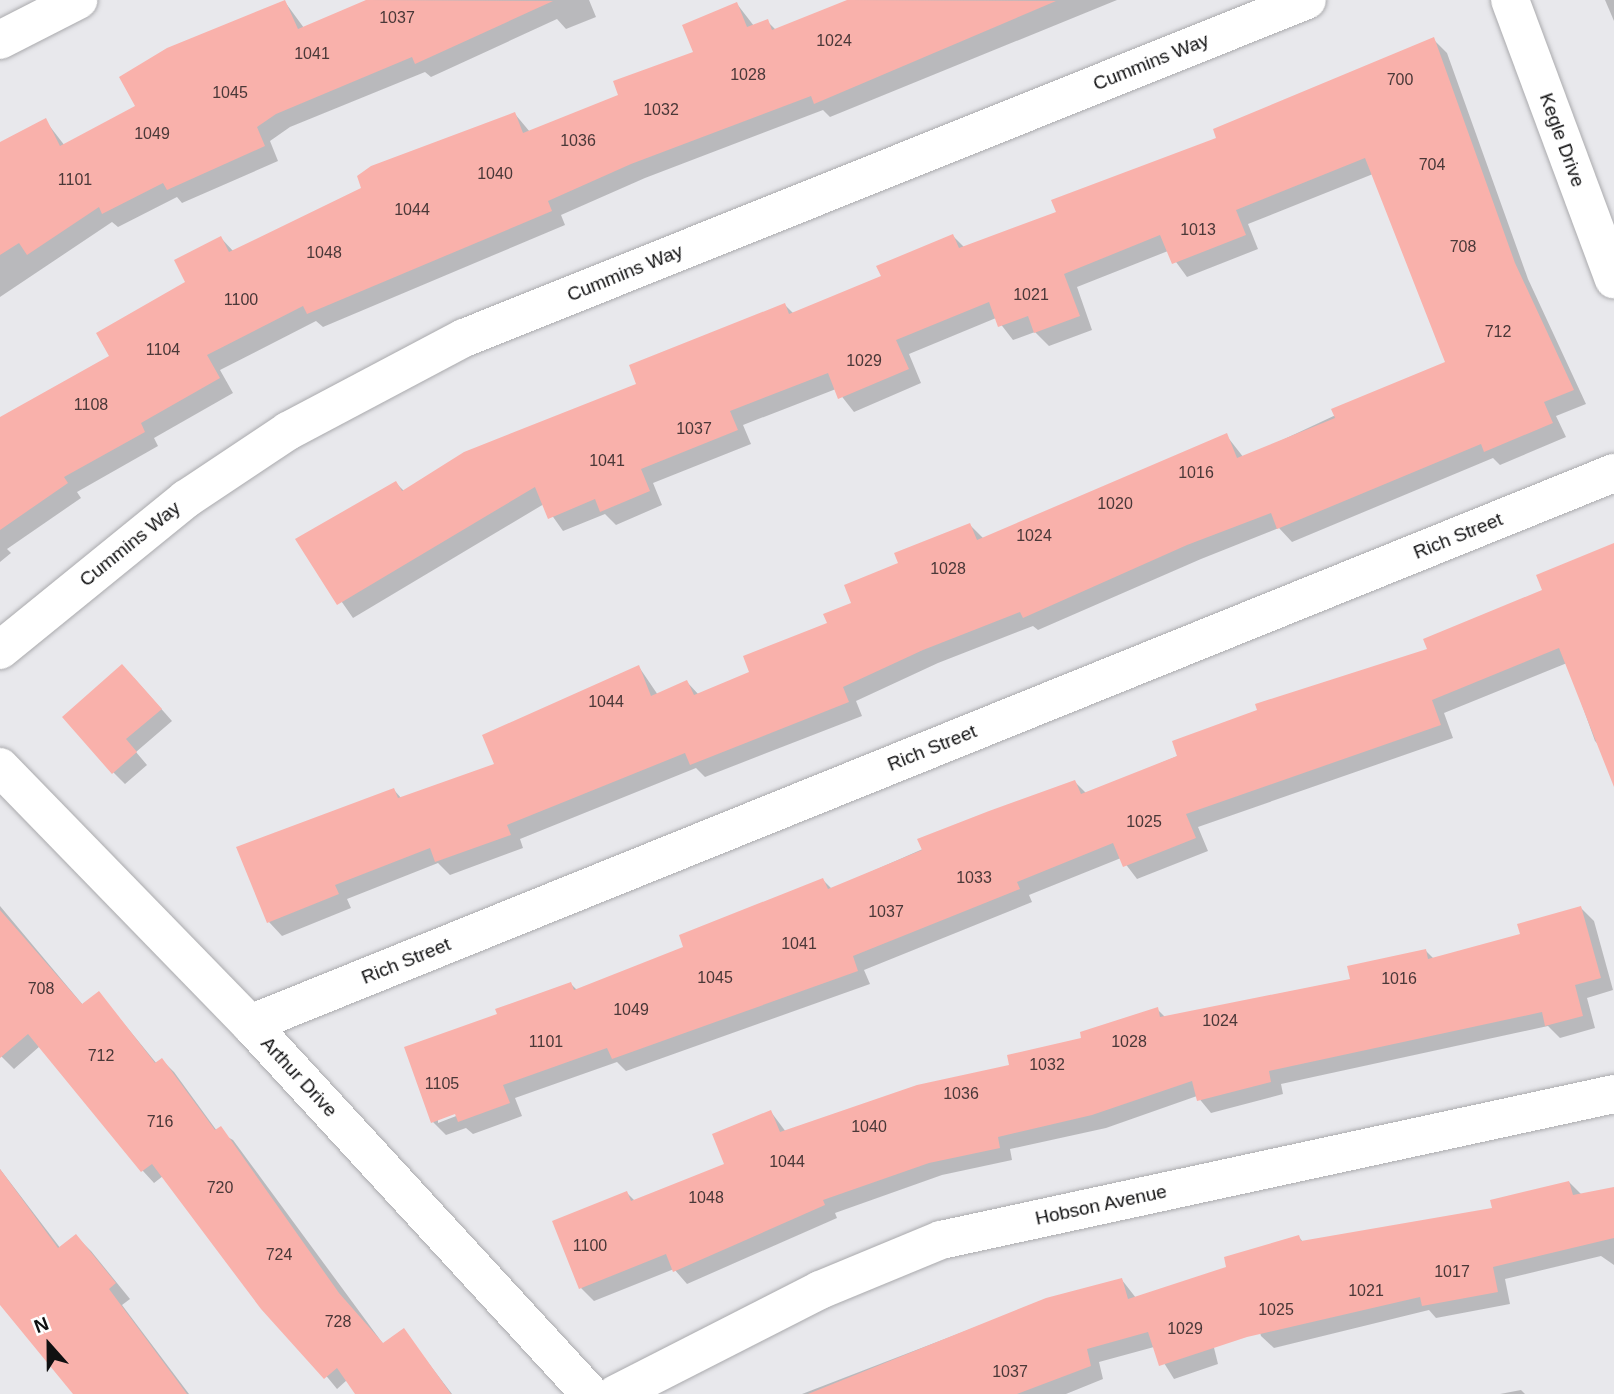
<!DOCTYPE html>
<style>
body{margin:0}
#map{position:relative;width:1614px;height:1394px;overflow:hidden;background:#e8e8ec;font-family:Helvetica,sans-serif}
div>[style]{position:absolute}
.shadow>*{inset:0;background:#0003}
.building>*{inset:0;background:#f9b1ab}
.roads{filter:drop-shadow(0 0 2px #aaaaad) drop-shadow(0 0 2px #aaaaad)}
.minor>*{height:38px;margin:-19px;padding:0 19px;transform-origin:19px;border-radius:19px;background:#fff}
.tertiary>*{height:38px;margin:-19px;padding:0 19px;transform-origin:19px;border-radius:19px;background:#fff}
span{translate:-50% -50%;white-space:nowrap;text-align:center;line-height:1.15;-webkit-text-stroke:7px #fff;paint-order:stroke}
.number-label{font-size:16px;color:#4a3838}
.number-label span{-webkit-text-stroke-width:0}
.street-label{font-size:19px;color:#101011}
.north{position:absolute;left:14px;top:1310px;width:70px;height:70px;-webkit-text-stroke:5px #fff;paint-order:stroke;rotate:339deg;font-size:19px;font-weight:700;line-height:28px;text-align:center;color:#101011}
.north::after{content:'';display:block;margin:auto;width:24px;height:32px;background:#101011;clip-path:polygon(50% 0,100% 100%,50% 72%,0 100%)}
</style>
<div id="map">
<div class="shadow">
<div style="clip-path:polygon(371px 0,589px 0,596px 17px,566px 29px,557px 19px,431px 77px,425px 72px,290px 127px,270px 141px,278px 161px,182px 203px,177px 197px,118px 227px,112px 222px,0 297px,0 145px,45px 120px,65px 146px,137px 106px,285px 2px,304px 28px)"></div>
<div style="clip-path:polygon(852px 0,1117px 0,830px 117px,823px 110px,645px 178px,561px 215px,565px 225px,323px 327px,316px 321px,220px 370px,233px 393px,154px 438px,158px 446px,77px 492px,81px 498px,7px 549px,11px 553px,0 562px,0 419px,111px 357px,187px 283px,221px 238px,234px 252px,515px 114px,530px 132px,620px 96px,695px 53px,737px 4px,754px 26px,767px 21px,776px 30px)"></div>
<div style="clip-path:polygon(1605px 0,1614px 0,1614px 21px)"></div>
<div style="clip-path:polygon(1433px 39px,1447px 53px,1528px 279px,1586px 404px,1556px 416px,1566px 437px,1500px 465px,1493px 458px,1292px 542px,1279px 528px,1201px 559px,1038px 630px,1033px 626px,938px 663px,856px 701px,862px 716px,705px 777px,696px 768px,520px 839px,523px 848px,450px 875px,438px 863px,347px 899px,351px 908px,282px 936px,269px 922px,394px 790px,402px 799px,496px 765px,639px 667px,658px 695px,687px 682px,699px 695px,751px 673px,829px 624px,901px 564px,970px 525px,984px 539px,1226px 435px,1244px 458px,1447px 363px,1373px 174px,1248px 224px,1258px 249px,1187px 277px,1168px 251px,1077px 287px,1092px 330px,1049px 346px,1035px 332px,1013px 340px,996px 318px,909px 354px,921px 383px,854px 412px,836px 389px,743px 425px,751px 444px,653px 483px,662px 505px,616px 525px,605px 514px,563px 531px,544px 504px,353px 618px,298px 539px,396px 483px,404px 491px,639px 385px,785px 305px,794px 314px,883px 277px,953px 236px,965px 248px,1058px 213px)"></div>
<div style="clip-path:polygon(evenodd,1614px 545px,1614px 752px,1608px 754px,1595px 741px,1567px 663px,1444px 713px,1453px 738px,1198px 827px,1208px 851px,1137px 879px,1121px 858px,1029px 895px,1032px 902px,864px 970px,870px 984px,626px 1071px,617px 1062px,515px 1098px,522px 1116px,473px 1134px,466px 1128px,446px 1135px,433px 1122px,499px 1015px,571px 984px,578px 991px,686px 948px,823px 880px,832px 889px,1075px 782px,1087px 794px,1430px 650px,1544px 591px,1614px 545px,463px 1110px,464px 1113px,438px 1123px,438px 1119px,463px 1110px)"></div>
<div style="clip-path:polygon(134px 678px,172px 721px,136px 752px,147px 765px,125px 784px,113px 772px)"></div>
<div style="clip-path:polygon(0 906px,83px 1005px,99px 993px,157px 1064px,162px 1060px,174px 1072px,217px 1131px,233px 1140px,384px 1345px,404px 1331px,452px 1394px,357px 1394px,347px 1380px,337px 1389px,163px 1176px,154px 1183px,143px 1171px,40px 1046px,14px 1069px,0 1055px)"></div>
<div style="clip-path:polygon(1581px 908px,1594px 921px,1613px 990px,1587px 998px,1595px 1028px,1560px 1038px,1548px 1026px,1281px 1084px,1283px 1094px,1211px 1113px,1197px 1096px,1106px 1128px,1010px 1149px,1012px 1160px,942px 1175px,835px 1213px,837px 1218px,687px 1284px,674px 1269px,594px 1301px,581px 1288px,627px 1193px,635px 1201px,726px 1165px,771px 1112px,786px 1132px,1011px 1067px,1157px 1009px,1165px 1017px,1352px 980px,1426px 951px,1434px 959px,1522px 935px)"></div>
<div style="clip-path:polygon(0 1169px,61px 1249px,76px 1236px,91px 1251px,130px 1299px,122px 1305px,189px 1394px,82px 1394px,0 1302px)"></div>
<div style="clip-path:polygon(1569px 1182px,1582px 1195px,1614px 1189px,1614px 1265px,1601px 1256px,1505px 1279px,1510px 1304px,1436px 1318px,1429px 1310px,1274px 1348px,1261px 1336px,1238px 1255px,1299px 1237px,1303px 1242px,1494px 1209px)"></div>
<div style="clip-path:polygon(1122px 1280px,1136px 1298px,1201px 1295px,1218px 1364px,1174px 1379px,1154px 1347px,1099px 1362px,1103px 1379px,1066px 1394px,802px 1394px,1046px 1300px)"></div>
<div style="clip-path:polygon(1521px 1390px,1525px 1394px,1500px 1394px)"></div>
</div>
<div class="building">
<div style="clip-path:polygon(285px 0,298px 29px,366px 0,553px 1px,415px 64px,412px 57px,276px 114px,257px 127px,265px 146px,167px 190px,163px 183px,102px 214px,99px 207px,27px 255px,19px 243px,0 255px,0 142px,46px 118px,60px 146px,135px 106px,119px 77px,167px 48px)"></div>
<div style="clip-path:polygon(847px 0,1056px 1px,814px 104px,811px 96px,631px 164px,548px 201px,552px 211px,307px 314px,303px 306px,207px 355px,220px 378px,141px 423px,145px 432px,64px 477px,68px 483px,0 530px,0 417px,109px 356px,96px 333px,185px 282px,174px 260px,221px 236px,229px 252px,361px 188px,357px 176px,371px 166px,515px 112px,523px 133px,618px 95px,613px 81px,693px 52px,682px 25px,737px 2px,747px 27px,768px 19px,772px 30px)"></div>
<div style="clip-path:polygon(1434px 37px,1515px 263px,1574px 390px,1544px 402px,1553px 423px,1484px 452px,1481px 444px,1277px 529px,1271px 513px,1187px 545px,1023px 618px,1020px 612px,923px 650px,843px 687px,849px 702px,690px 765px,685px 753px,507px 825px,511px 835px,435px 862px,430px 848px,335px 885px,339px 894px,267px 923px,236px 847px,394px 788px,398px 798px,494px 764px,482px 735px,639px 665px,651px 696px,687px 680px,694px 695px,749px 672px,743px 656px,827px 623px,823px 614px,851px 603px,844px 585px,898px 563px,894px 553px,970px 523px,977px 540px,1227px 433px,1237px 458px,1335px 418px,1331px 409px,1445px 362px,1365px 158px,1236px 210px,1246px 235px,1172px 264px,1160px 235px,1064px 274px,1080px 316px,1034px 333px,1028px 316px,998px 327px,989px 302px,896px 340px,909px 369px,838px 399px,828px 373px,730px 411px,738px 430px,641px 469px,650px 491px,600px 512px,595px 499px,548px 519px,535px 487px,337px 605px,295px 539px,396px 481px,402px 491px,464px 452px,636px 384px,629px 365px,785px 303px,789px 314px,881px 276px,876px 266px,953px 234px,959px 248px,1056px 212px,1051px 200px,1216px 138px,1213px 129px)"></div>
<div style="clip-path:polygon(1614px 543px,1614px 787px,1559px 648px,1432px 700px,1441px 725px,1186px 814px,1196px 838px,1123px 867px,1113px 843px,1017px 882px,1020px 889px,853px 956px,858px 971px,612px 1059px,607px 1048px,503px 1085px,510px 1103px,458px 1122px,455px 1114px,431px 1123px,404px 1047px,497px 1014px,495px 1009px,571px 982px,574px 990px,683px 947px,679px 935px,823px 878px,828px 889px,922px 850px,917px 839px,989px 811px,1075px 780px,1081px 794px,1177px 756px,1172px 741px,1257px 710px,1255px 704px,1427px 649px,1423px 639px,1542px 590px,1536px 575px)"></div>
<div style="clip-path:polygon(122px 664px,162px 709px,126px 739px,137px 752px,112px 774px,62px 717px)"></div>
<div style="clip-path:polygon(1581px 906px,1601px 978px,1575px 985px,1583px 1016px,1545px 1026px,1542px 1012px,1269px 1071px,1271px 1082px,1197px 1101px,1192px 1081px,1092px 1115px,998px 1137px,1000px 1148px,929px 1163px,823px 1200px,825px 1205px,673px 1272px,666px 1254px,579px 1289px,552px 1221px,627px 1191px,631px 1201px,724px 1164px,712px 1134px,771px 1110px,780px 1132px,917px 1085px,1009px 1065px,1007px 1055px,1081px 1038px,1080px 1032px,1158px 1007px,1160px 1017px,1350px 979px,1347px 966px,1426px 949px,1428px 959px,1520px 934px,1517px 924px)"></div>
<div style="clip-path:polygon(0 910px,82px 1004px,99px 991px,155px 1063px,162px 1058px,215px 1130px,221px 1126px,339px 1293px,383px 1343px,404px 1328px,451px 1394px,355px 1394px,337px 1368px,324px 1379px,261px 1309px,152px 1164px,141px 1172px,28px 1034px,0 1058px)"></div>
<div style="clip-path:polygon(0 1169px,58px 1248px,76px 1234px,116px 1283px,109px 1289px,187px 1394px,73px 1394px,0 1305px)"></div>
<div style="clip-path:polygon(1569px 1181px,1573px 1195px,1614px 1187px,1614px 1238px,1493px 1267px,1498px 1292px,1422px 1306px,1420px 1297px,1247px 1337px,1159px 1366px,1148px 1332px,1087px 1349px,1091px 1366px,1017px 1394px,808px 1394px,1046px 1298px,1122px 1278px,1128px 1299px,1226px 1267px,1224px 1257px,1299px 1235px,1301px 1241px,1492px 1208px,1490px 1200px)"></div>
</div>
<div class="roads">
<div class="minor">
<div style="left:0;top:40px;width:88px;rotate:-27.1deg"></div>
<div style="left:0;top:650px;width:240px;rotate:-39.1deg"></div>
<div style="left:186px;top:499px;width:123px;rotate:-33.7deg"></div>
<div style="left:288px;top:431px;width:199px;rotate:-27.9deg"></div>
<div style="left:464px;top:338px;width:908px;rotate:-21.85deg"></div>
<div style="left:0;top:767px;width:359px;rotate:45.8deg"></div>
<div style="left:250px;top:1024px;width:502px;rotate:47.42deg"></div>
<div style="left:250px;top:1024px;width:1471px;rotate:-22deg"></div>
<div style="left:616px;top:1394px;width:229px;rotate:-27deg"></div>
<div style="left:820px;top:1290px;width:131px;rotate:-22.5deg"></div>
<div style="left:941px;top:1240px;width:689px;rotate:-12.24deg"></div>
</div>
<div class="tertiary">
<div style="left:1510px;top:0;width:298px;rotate:69.6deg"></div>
</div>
</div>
<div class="number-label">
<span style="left:397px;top:18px">1037</span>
<span style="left:834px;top:41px">1024</span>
<span style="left:312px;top:54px">1041</span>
<span style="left:748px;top:75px">1028</span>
<span style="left:1400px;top:80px">700</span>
<span style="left:230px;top:93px">1045</span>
<span style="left:661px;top:110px">1032</span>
<span style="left:152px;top:134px">1049</span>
<span style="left:578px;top:141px">1036</span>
<span style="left:1432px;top:165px">704</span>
<span style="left:495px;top:174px">1040</span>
<span style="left:75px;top:180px">1101</span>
<span style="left:412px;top:210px">1044</span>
<span style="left:1198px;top:230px">1013</span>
<span style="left:1463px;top:247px">708</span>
<span style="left:324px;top:253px">1048</span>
<span style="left:1031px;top:295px">1021</span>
<span style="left:241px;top:300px">1100</span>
<span style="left:1498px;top:332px">712</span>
<span style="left:163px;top:350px">1104</span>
<span style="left:864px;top:361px">1029</span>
<span style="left:91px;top:405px">1108</span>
<span style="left:694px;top:429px">1037</span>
<span style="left:607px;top:461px">1041</span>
<span style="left:1196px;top:473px">1016</span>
<span style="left:1115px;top:504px">1020</span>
<span style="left:1034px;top:536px">1024</span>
<span style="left:948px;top:569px">1028</span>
<span style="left:606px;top:702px">1044</span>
<span style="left:1144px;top:822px">1025</span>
<span style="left:974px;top:878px">1033</span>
<span style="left:886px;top:912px">1037</span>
<span style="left:799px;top:944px">1041</span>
<span style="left:715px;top:978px">1045</span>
<span style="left:1399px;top:979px">1016</span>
<span style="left:41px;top:989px">708</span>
<span style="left:631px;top:1010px">1049</span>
<span style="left:1220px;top:1021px">1024</span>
<span style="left:546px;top:1042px">1101</span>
<span style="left:1129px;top:1042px">1028</span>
<span style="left:101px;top:1056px">712</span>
<span style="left:1047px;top:1065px">1032</span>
<span style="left:442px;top:1084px">1105</span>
<span style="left:961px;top:1094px">1036</span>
<span style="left:160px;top:1122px">716</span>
<span style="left:869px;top:1127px">1040</span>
<span style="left:787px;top:1162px">1044</span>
<span style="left:220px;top:1188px">720</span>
<span style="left:706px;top:1198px">1048</span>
<span style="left:590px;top:1246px">1100</span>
<span style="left:279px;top:1255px">724</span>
<span style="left:1452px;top:1272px">1017</span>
<span style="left:1366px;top:1291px">1021</span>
<span style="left:1276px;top:1310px">1025</span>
<span style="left:338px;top:1322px">728</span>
<span style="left:1185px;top:1329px">1029</span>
<span style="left:1010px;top:1372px">1037</span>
</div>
<div class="street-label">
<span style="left:1151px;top:62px;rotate:-22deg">Cummins Way</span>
<span style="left:1562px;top:140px;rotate:70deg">Kegle Drive</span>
<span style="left:625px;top:273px;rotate:-22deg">Cummins Way</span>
<span style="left:1458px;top:536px;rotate:-22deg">Rich Street</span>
<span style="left:130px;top:544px;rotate:-39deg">Cummins Way</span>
<span style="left:932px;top:748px;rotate:-22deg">Rich Street</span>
<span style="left:406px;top:961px;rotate:-22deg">Rich Street</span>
<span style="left:299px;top:1077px;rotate:47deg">Arthur Drive</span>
<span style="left:1101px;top:1205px;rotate:-12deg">Hobson Avenue</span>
</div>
<div class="north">N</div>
</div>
